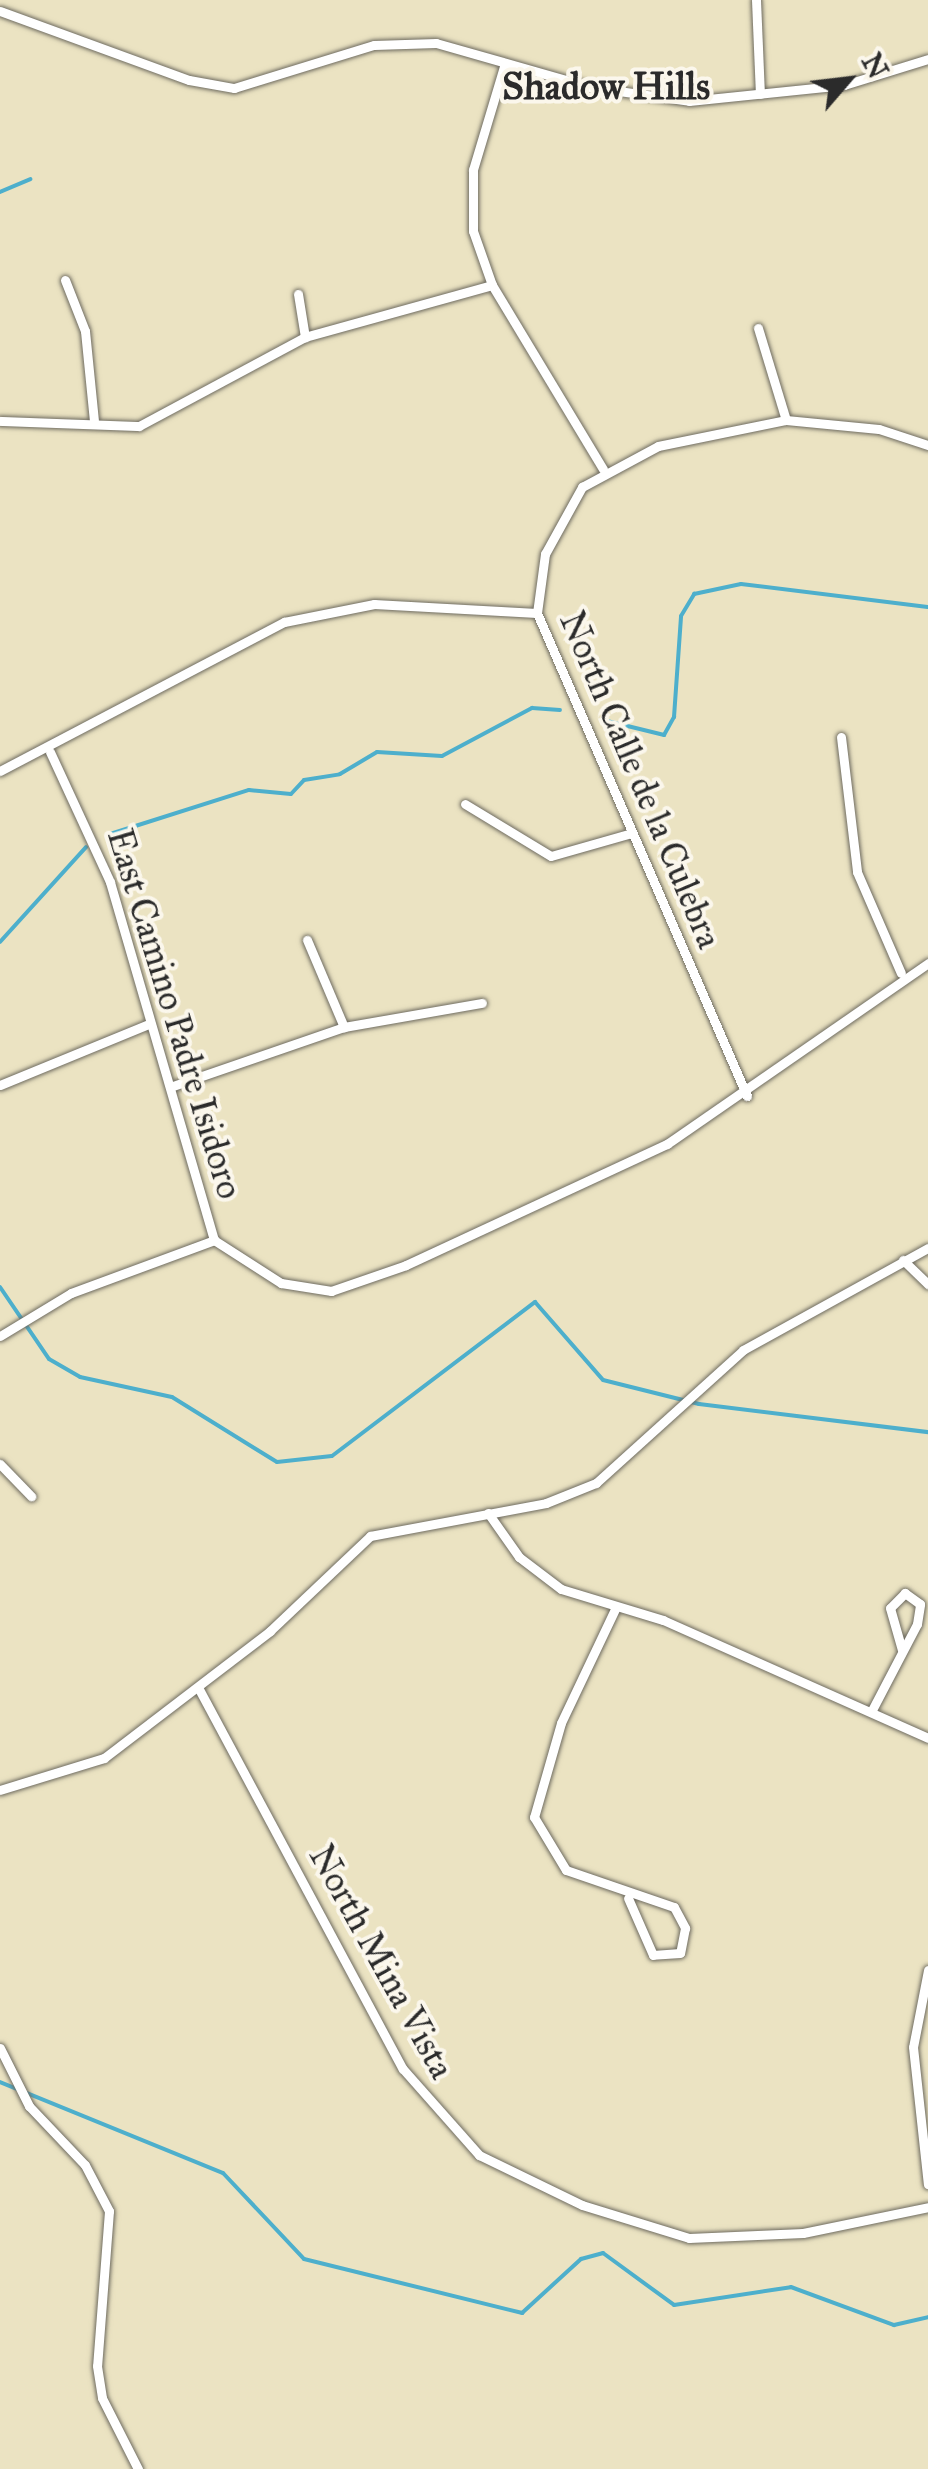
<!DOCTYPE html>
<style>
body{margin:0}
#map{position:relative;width:928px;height:2469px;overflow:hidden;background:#ebe3c2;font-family:"IM FELL Great Primer",serif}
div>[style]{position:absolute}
.stream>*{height:4px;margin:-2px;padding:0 2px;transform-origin:2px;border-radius:2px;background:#4dafcc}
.roads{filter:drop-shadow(0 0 2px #6e6b60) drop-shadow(0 0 2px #6e6b60)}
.street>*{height:9px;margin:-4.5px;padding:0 4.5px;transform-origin:4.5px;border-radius:4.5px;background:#fff}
span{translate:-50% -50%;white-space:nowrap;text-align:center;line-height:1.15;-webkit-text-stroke:8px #fbf7ec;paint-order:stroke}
.street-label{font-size:35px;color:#2b2b2b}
.neighbourhood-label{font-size:38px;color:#2b2b2b;font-weight:700}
.north{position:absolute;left:798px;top:30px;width:100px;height:100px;-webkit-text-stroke:8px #fbf7ec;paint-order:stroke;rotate:62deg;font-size:28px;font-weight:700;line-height:40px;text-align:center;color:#2b2b2b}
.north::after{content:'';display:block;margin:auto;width:35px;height:45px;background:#2b2b2b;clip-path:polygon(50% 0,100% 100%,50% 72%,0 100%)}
</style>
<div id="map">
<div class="stream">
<div style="left:0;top:192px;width:33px;rotate:-23deg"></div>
<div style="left:603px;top:720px;width:63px;rotate:13.8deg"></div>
<div style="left:664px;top:735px;width:21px;rotate:-61deg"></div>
<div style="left:674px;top:717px;width:101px;rotate:-86deg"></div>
<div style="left:681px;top:616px;width:26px;rotate:-59deg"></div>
<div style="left:694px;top:594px;width:48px;rotate:-12deg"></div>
<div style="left:741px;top:584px;width:188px;rotate:7deg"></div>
<div style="left:107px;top:835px;width:149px;rotate:-17.6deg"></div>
<div style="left:249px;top:790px;width:42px;rotate:5.4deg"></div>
<div style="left:291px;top:794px;width:19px;rotate:-47deg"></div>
<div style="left:304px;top:780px;width:36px;rotate:-9deg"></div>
<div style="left:340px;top:774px;width:43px;rotate:-30.7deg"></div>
<div style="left:377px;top:752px;width:65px;rotate:3.5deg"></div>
<div style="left:442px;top:756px;width:102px;rotate:-28.1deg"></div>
<div style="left:532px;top:708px;width:28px;rotate:4deg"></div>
<div style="left:0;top:942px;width:128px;rotate:-47.8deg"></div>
<div style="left:0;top:1287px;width:87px;rotate:55.8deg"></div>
<div style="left:49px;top:1359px;width:36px;rotate:30deg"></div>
<div style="left:80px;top:1377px;width:94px;rotate:12.3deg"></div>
<div style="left:172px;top:1397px;width:123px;rotate:31.8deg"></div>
<div style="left:277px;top:1462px;width:55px;rotate:-6.2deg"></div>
<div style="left:332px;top:1456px;width:255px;rotate:-37.2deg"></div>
<div style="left:535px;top:1302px;width:103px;rotate:48.9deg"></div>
<div style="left:603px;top:1380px;width:99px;rotate:14deg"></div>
<div style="left:699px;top:1404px;width:231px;rotate:7deg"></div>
<div style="left:0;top:2082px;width:241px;rotate:22.2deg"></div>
<div style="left:223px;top:2173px;width:118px;rotate:46.7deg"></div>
<div style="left:304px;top:2259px;width:225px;rotate:13.9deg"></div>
<div style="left:522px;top:2313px;width:80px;rotate:-42.5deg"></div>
<div style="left:581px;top:2259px;width:23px;rotate:-15deg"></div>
<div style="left:603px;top:2253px;width:88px;rotate:36.2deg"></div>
<div style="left:674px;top:2305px;width:118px;rotate:-8.7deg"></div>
<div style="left:791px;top:2287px;width:110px;rotate:20.3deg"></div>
<div style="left:894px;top:2325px;width:35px;rotate:-13deg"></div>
</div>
<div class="roads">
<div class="street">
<div style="left:756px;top:0;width:94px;rotate:87.6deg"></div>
<div style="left:0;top:11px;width:201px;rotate:20.1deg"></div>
<div style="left:189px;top:80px;width:46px;rotate:10.1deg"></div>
<div style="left:234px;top:88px;width:146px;rotate:-17.1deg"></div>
<div style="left:374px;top:45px;width:62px;rotate:-1.8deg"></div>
<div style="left:436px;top:43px;width:160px;rotate:15.9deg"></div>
<div style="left:590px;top:87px;width:100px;rotate:8deg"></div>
<div style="left:689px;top:101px;width:156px;rotate:-5.9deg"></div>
<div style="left:844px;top:85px;width:88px;rotate:-17.2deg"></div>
<div style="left:505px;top:63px;width:112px;rotate:106.7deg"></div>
<div style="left:473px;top:170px;width:61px;rotate:90deg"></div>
<div style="left:473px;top:231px;width:57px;rotate:70.6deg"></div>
<div style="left:492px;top:285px;width:215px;rotate:58.9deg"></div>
<div style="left:65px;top:280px;width:55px;rotate:68.6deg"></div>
<div style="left:85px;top:331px;width:90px;rotate:84.3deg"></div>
<div style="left:298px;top:294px;width:44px;rotate:80.8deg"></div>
<div style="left:758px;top:328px;width:96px;rotate:73.1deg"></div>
<div style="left:0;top:421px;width:139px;rotate:2.1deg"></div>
<div style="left:139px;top:426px;width:188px;rotate:-28.2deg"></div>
<div style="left:305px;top:337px;width:194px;rotate:-15.5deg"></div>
<div style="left:841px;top:737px;width:136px;rotate:83.2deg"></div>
<div style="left:857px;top:872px;width:110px;rotate:66.5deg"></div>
<div style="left:50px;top:752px;width:143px;rotate:65.2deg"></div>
<div style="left:110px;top:882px;width:373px;rotate:73.8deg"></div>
<div style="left:0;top:771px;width:321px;rotate:-27.7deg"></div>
<div style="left:284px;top:622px;width:92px;rotate:-11.3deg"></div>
<div style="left:374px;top:604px;width:163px;rotate:3.2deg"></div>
<div style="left:465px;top:804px;width:100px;rotate:31.2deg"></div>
<div style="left:551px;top:856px;width:84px;rotate:-15.9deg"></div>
<div style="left:307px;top:940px;width:95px;rotate:67deg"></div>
<div style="left:0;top:1085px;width:161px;rotate:-22.3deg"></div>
<div style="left:170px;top:1087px;width:184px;rotate:-19deg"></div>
<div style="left:344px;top:1027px;width:140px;rotate:-9.9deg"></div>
<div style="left:747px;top:1096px;width:527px;rotate:-113.5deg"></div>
<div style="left:537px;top:613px;width:60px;rotate:-82.3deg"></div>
<div style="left:545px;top:554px;width:77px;rotate:-61.1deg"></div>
<div style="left:582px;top:487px;width:86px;rotate:-28.3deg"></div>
<div style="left:658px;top:446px;width:131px;rotate:-11.5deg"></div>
<div style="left:786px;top:420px;width:93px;rotate:5.5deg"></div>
<div style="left:879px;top:429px;width:52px;rotate:18.1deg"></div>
<div style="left:214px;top:1240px;width:80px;rotate:32.7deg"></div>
<div style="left:281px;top:1283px;width:51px;rotate:9.1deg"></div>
<div style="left:331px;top:1291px;width:79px;rotate:-19.1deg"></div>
<div style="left:406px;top:1265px;width:288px;rotate:-24.9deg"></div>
<div style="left:667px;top:1144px;width:318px;rotate:-34.7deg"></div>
<div style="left:903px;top:1260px;width:35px;rotate:44deg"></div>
<div style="left:0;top:1336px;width:83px;rotate:-31.2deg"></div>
<div style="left:71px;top:1293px;width:153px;rotate:-20.3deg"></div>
<div style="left:0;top:1464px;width:45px;rotate:45.9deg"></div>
<div style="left:488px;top:1513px;width:54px;rotate:54.8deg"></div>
<div style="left:519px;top:1557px;width:53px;rotate:37.3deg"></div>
<div style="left:561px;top:1589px;width:107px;rotate:16.9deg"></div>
<div style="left:663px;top:1620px;width:290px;rotate:24deg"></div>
<div style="left:616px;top:1607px;width:128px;rotate:115.4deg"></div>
<div style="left:561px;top:1723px;width:98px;rotate:106deg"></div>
<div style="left:534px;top:1817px;width:62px;rotate:58.9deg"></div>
<div style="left:566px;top:1870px;width:114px;rotate:18.9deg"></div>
<div style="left:674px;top:1907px;width:24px;rotate:62deg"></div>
<div style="left:685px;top:1928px;width:25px;rotate:101deg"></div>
<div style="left:680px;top:1953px;width:27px;rotate:176deg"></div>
<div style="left:653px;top:1955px;width:62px;rotate:-113.7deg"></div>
<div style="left:199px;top:1689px;width:431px;rotate:61.8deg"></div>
<div style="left:403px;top:2069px;width:115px;rotate:48.5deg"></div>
<div style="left:479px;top:2155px;width:114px;rotate:25.9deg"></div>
<div style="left:582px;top:2205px;width:112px;rotate:17.1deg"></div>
<div style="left:689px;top:2238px;width:114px;rotate:-2.5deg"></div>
<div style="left:803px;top:2233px;width:128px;rotate:-11.7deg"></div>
<div style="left:871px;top:1712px;width:99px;rotate:-62.4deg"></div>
<div style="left:917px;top:1624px;width:20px;rotate:-81deg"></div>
<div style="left:920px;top:1604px;width:19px;rotate:-144deg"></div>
<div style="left:905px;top:1593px;width:21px;rotate:135deg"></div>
<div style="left:890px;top:1608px;width:44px;rotate:74.1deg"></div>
<div style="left:0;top:1790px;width:109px;rotate:-17.1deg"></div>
<div style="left:104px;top:1758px;width:209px;rotate:-37.4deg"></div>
<div style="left:270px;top:1631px;width:138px;rotate:-43.5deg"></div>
<div style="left:370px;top:1536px;width:179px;rotate:-10.6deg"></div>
<div style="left:546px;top:1503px;width:54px;rotate:-21.8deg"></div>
<div style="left:596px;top:1483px;width:198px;rotate:-42.1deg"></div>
<div style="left:743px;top:1350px;width:211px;rotate:-28.9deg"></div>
<div style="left:928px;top:1970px;width:78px;rotate:101deg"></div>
<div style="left:913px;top:2047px;width:138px;rotate:83.8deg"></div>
<div style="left:0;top:2048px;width:65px;rotate:63.4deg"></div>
<div style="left:29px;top:2106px;width:81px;rotate:46.5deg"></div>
<div style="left:85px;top:2165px;width:52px;rotate:62.4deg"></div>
<div style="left:109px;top:2211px;width:155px;rotate:94.4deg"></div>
<div style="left:97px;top:2366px;width:32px;rotate:81deg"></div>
<div style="left:102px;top:2398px;width:80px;rotate:63.1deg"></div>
</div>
</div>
<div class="street-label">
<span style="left:640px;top:780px;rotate:67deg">North Calle de la Culebra</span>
<span style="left:174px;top:1014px;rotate:73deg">East Camino Padre Isidoro</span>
<span style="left:381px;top:1962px;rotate:61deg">North Mina Vista</span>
</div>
<div class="neighbourhood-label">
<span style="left:606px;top:87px">Shadow Hills</span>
</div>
<div class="north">N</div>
</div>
